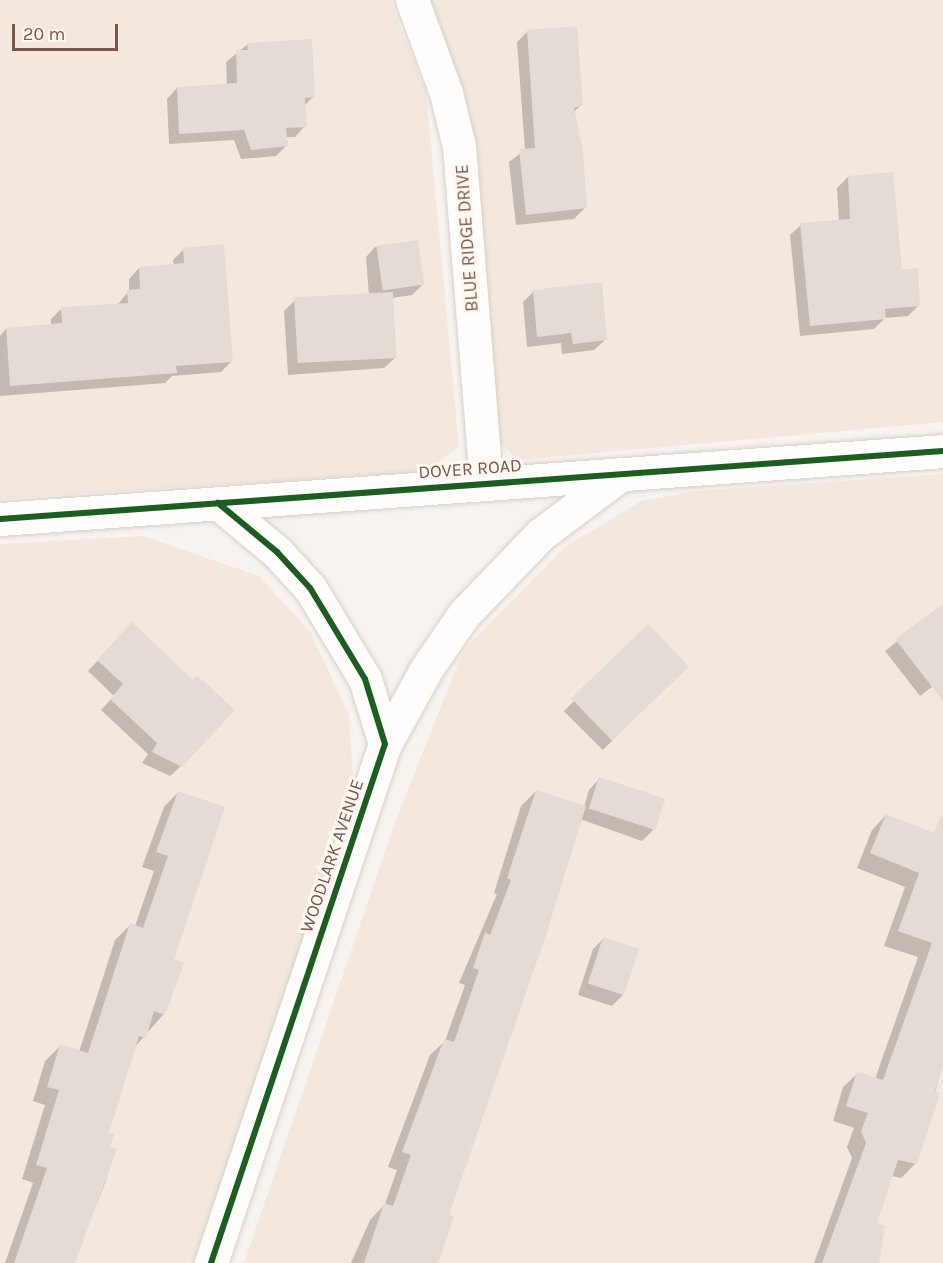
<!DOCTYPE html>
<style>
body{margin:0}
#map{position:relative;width:943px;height:1263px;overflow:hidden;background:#f8f3ee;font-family:Karla,sans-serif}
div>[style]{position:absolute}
.residential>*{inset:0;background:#f4e8de}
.shadow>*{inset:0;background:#0003;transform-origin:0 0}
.building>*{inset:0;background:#e5dbd5;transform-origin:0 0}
.roads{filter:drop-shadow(0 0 2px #d7cfca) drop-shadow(0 0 2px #d7cfca)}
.minor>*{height:33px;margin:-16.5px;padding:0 16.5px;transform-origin:16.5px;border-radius:16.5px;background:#fefdfc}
.cycleway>*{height:6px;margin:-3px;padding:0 3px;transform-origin:3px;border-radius:3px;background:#1b5e20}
span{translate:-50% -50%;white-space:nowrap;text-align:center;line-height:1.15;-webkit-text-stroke:6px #fff8f0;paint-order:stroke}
.street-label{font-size:18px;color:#79574c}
.scale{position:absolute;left:12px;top:24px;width:106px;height:27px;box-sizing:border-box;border:3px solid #79574c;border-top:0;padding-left:8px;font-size:18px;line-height:21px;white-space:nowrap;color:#79574c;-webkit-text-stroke:4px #fff8f0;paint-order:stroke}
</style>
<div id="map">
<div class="residential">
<div style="clip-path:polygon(0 0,390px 0,426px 93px,459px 446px,428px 471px,0 499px)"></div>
<div style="clip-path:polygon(428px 0,943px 0,943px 422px,518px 460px,500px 443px,463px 98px)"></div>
<div style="clip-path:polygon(943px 474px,943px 1263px,244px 1263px,397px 817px,463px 651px,566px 546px,641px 501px,695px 491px)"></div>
<div style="clip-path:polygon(143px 536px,259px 576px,311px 633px,349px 715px,354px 794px,193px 1263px,0 1263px,0 544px)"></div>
</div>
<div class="shadow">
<div style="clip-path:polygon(528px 31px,581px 105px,573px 113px,585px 208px,574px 219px,516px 225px,509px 162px,525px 150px,517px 42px)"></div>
<div style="clip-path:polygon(248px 44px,313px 97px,304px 106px,305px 126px,295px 137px,286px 137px,286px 146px,276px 156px,241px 159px,234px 140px,169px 144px,167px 99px,177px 88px,227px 85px,226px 62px)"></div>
<div style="clip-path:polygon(848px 177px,919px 305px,908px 316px,885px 318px,874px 329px,800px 336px,790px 235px,801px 225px,839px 222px,837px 188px)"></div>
<div style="clip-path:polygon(376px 246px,422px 285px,412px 295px,392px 298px,395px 358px,384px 368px,288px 375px,284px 311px,295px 300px,369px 295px,366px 257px)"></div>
<div style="clip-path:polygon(184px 249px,232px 361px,221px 372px,172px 376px,165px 383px,0 396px,0 336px,6px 329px,51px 326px,51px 319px,61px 309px,117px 305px,129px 291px,129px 279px,139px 268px,174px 265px,173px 260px)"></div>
<div style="clip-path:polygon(534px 291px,605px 340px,594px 350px,562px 354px,561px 343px,527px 347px,523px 302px)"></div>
<div style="clip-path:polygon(943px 610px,943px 683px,941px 680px,920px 696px,885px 651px,934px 613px)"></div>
<div style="left:648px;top:627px;width:55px;height:119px;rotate:45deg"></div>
<div style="clip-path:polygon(122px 635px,181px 766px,170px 776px,142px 763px,148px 754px,101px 710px,114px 696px,88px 671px)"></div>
<div style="clip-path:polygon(599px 779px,653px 830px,642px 841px,580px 819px,447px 1216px,437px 1263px,351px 1263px,370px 1220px,385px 1204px,397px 1170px,388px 1167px,430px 1055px,445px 1041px,465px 985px,459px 983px,497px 894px,494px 893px,521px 806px,536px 791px,584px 807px,589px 790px)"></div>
<div style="clip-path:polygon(178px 792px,172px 960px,182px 964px,163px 1015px,134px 1048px,107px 1134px,108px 1149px,115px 1151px,104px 1186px,73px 1263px,5px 1263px,33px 1183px,22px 1179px,45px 1105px,33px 1101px,45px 1061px,60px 1046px,79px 1052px,115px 940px,130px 925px,135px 926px,154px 871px,142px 867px,164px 807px)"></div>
<div style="clip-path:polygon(886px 815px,936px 835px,943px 816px,943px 1063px,916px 1163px,901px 1178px,891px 1176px,875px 1224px,874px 1263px,814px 1263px,852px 1158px,847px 1147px,854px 1128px,833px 1121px,843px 1087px,858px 1073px,875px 1079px,918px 957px,884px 946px,905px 887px,857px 868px,872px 830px)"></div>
<div style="clip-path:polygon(603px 939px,623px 995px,612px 1006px,578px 995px,593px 949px)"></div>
</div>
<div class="building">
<div style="clip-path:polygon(577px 26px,583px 105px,574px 108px,583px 151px,587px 208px,526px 215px,519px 149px,535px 148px,527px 30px)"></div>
<div style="clip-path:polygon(312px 39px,315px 97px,305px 98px,307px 127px,286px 128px,288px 146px,251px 150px,244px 130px,179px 134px,177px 87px,237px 83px,236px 50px,248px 50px,247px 43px)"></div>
<div style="clip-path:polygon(893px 172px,902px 270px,918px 268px,920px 306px,885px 309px,886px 319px,810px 326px,800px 223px,850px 219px,848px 176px)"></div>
<div style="left:418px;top:240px;width:45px;height:42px;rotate:82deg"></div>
<div style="clip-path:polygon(224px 244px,233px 362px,176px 366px,177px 373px,10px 386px,6px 328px,62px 323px,61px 307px,128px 303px,127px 290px,140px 289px,139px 267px,184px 263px,183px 248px)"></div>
<div style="clip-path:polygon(602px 282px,607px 340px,573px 344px,571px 333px,537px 337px,533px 290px)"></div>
<div style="left:393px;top:292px;width:66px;height:99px;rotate:87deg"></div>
<div style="clip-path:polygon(943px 604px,943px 701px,895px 639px)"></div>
<div style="clip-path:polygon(132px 622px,193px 680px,197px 675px,235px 710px,182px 767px,152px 752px,157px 743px,110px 699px,123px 684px,97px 660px)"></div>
<div style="left:648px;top:624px;width:59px;height:107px;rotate:46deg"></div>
<div style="left:599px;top:777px;width:70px;height:33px;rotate:18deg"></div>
<div style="clip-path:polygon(536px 790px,586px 806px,546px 935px,449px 1215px,454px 1217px,438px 1263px,364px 1263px,384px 1203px,393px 1206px,411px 1155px,402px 1152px,444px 1039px,454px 1042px,479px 970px,473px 968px,485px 932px,490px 935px,511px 880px,507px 878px)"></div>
<div style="clip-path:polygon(178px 791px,225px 807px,174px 959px,184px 963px,165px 1015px,154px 1011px,146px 1038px,139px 1036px,109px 1133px,114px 1134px,110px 1148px,117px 1149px,75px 1263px,14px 1263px,47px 1168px,36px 1165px,59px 1090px,47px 1087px,60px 1044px,88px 1053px,130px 923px,143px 928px,168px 856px,156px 852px)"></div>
<div style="clip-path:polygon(886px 814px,934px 833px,940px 817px,943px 817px,943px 1067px,935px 1090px,940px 1093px,917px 1164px,898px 1160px,877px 1223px,885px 1226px,879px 1263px,822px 1263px,866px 1143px,861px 1131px,868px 1113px,846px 1106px,857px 1071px,883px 1080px,932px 943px,898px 931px,919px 873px,870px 853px)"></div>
<div style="left:603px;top:937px;width:38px;height:49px;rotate:18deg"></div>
</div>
<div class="roads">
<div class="minor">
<div style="left:412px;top:0;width:99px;rotate:69.9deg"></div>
<div style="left:446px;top:93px;width:55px;rotate:76.2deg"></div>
<div style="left:459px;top:146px;width:338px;rotate:85.4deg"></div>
<div style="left:0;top:519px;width:945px;rotate:-4.12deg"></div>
<div style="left:385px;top:744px;width:87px;rotate:-61.1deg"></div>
<div style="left:427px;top:668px;width:65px;rotate:-55.6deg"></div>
<div style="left:464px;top:614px;width:111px;rotate:-46.1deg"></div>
<div style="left:541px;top:534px;width:99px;rotate:-36.8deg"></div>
<div style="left:211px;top:1263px;width:547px;rotate:-71.47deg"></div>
<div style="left:385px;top:744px;width:68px;rotate:-107.1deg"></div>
<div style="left:365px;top:679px;width:106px;rotate:-121.1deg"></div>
<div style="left:310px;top:588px;width:49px;rotate:-132.5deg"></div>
<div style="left:277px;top:552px;width:77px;rotate:-140.3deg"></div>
</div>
</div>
<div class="cycleway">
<div style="left:0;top:519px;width:945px;rotate:-4.12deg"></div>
<div style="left:211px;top:1263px;width:547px;rotate:-71.47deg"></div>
<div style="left:385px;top:744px;width:68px;rotate:-107.1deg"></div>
<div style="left:365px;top:679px;width:106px;rotate:-121.1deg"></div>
<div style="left:310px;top:588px;width:49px;rotate:-132.5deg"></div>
<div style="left:277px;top:552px;width:77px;rotate:-140.3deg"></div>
</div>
<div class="street-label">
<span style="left:467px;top:238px;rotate:-94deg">BLUE RIDGE DRIVE</span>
<span style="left:470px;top:469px;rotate:-4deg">DOVER ROAD</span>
<span style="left:332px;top:856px;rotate:-71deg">WOODLARK AVENUE</span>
</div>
<div class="scale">20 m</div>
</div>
